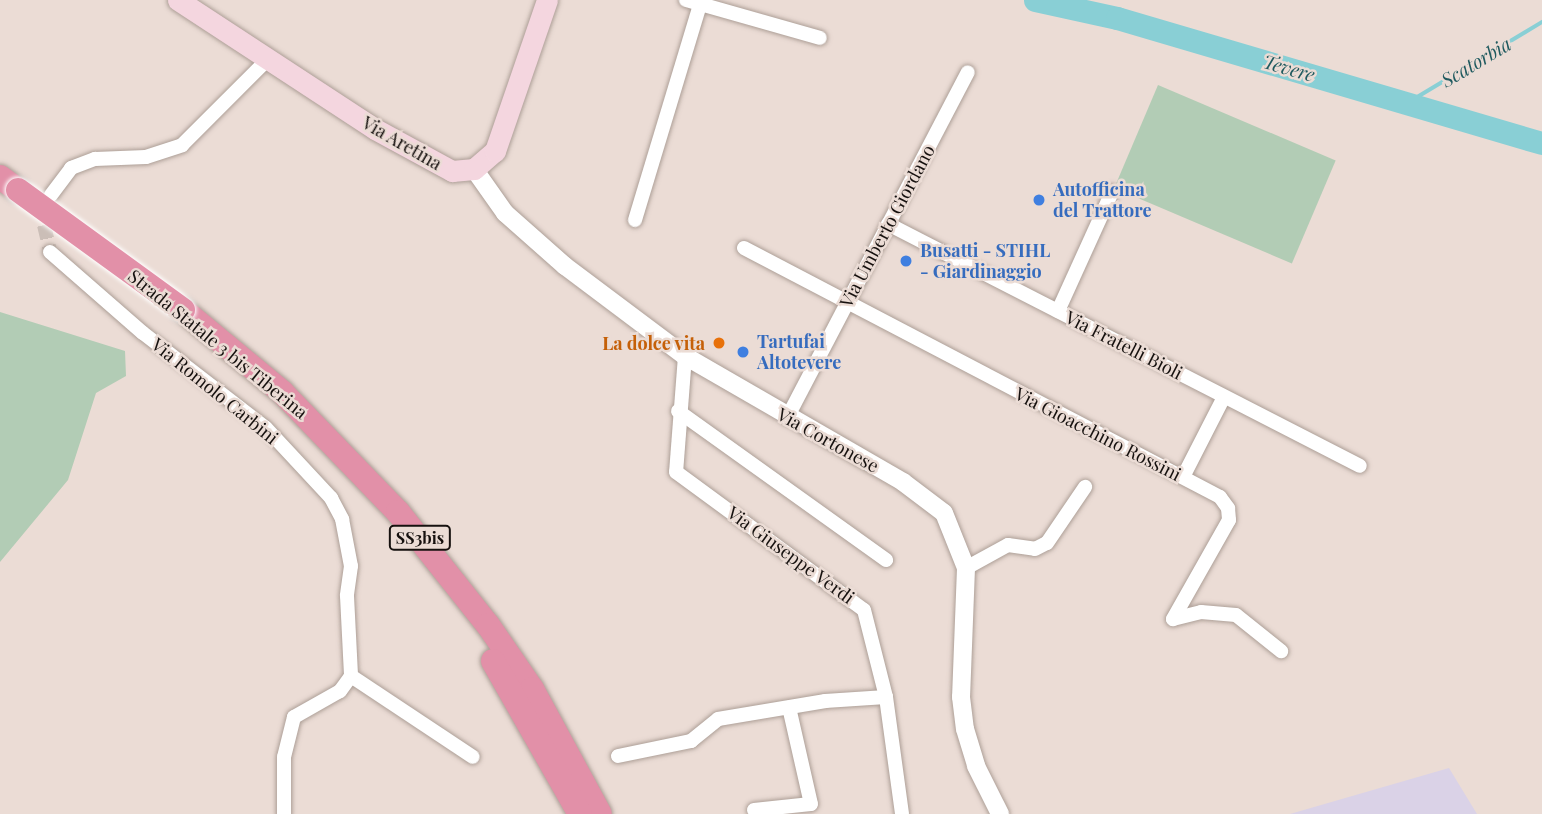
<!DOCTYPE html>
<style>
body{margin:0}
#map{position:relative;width:1542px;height:814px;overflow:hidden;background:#ebdcd5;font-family:"Playfair Display",serif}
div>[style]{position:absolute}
.industrial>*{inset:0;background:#dad2e7}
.green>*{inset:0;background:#b2ccb5;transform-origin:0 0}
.stream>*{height:3.5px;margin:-1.75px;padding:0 1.75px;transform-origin:1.75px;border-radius:1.75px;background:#89cfd5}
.river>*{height:23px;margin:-11.5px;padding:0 11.5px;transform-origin:11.5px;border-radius:11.5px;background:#89cfd5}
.minor-tunnel>*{height:14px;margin-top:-7px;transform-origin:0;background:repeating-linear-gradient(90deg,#cbbeb7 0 14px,transparent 0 21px)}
.roads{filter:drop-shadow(0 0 2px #ad9f97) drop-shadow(0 0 2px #ad9f97)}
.minor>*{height:14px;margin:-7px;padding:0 7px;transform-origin:7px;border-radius:7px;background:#fff}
.tertiary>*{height:18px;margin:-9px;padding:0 9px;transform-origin:9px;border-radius:9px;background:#fff}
.secondary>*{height:21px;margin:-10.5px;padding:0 10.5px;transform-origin:10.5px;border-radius:10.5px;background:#f4d6df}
.trunk>*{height:24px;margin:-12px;padding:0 12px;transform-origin:12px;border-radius:12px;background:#e290a8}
.bridges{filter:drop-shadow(0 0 2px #fff) drop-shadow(0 0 2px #fff)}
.trunk-bridge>*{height:24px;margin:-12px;padding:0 12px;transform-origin:12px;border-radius:12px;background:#e290a8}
.dots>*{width:19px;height:19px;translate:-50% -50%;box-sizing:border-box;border:4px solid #ebdcd5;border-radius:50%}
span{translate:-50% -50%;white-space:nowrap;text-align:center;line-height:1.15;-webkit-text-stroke:5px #ebdcd5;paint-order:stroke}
.shield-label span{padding:2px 5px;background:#ebdcd5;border:2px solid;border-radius:5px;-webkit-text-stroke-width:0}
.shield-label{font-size:16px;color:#16110f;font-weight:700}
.street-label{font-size:18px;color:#16110f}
.shop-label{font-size:18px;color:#366cbe;font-weight:700}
.left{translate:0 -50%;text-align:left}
.food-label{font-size:18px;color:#c56008;font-weight:700}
.right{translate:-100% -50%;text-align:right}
.water-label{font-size:19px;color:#1f5a5f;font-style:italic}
</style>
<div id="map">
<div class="industrial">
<div style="clip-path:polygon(1449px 768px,1477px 814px,1290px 814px)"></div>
</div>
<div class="green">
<div style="left:1158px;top:85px;width:193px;height:112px;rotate:23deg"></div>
<div style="clip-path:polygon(0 312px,125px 351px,126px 376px,96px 393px,68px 480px,0 562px)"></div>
</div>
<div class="stream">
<div style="left:1409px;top:102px;width:155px;rotate:-31deg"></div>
</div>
<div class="river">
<div style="left:1035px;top:0;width:84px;rotate:12.4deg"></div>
<div style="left:1117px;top:18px;width:443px;rotate:16.4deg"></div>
</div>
<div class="minor-tunnel">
<div style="left:48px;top:207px;width:18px;rotate:103deg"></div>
<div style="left:44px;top:225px;width:28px;rotate:77deg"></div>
</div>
<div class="roads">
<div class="minor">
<div style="left:686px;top:0;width:139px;rotate:15.8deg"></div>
<div style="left:51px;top:195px;width:34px;rotate:-53deg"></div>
<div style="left:71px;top:168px;width:26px;rotate:-21deg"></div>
<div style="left:95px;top:159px;width:51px;rotate:-2.2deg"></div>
<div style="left:146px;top:157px;width:38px;rotate:-18deg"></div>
<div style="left:182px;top:145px;width:119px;rotate:-45deg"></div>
<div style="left:635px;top:220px;width:228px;rotate:-73.2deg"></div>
<div style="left:888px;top:224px;width:530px;rotate:27.14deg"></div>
<div style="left:744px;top:248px;width:537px;rotate:27.61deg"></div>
<div style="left:1220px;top:497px;width:14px;rotate:54deg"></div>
<div style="left:1228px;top:508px;width:12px;rotate:85deg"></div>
<div style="left:1229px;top:520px;width:114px;rotate:119.5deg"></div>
<div style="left:1173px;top:619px;width:29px;rotate:-14deg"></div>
<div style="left:1201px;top:612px;width:35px;rotate:5deg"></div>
<div style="left:1236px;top:615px;width:58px;rotate:38.7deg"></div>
<div style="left:50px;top:252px;width:123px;rotate:41.1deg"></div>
<div style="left:143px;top:333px;width:155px;rotate:37.7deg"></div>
<div style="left:266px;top:428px;width:96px;rotate:47.1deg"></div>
<div style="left:331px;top:498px;width:24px;rotate:62deg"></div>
<div style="left:342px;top:519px;width:48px;rotate:79.2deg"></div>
<div style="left:351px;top:566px;width:30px;rotate:98deg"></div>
<div style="left:347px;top:596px;width:80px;rotate:87.1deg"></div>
<div style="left:351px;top:676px;width:19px;rotate:126deg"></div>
<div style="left:340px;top:691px;width:53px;rotate:150.5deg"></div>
<div style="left:294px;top:717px;width:41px;rotate:104deg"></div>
<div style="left:284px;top:757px;width:57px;rotate:90deg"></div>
<div style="left:1058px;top:311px;width:131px;rotate:-65.6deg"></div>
<div style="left:685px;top:356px;width:116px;rotate:94.4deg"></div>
<div style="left:676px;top:472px;width:233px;rotate:36.3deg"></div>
<div style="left:864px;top:610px;width:90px;rotate:75.8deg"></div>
<div style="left:886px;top:697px;width:118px;rotate:82.2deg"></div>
<div style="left:678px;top:411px;width:256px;rotate:35.6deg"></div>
<div style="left:787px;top:418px;width:390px;rotate:-62.4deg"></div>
<div style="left:1183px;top:477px;width:90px;rotate:-62.9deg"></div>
<div style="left:966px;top:568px;width:48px;rotate:-28.7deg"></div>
<div style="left:1008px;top:545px;width:27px;rotate:8deg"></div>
<div style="left:1035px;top:549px;width:13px;rotate:-27deg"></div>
<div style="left:1047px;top:543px;width:68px;rotate:-55.8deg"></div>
<div style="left:351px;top:676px;width:146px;rotate:33.6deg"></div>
<div style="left:618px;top:756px;width:75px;rotate:-11.6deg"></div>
<div style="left:691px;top:741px;width:35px;rotate:-39deg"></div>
<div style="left:718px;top:719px;width:109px;rotate:-9.5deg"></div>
<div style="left:825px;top:701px;width:61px;rotate:-3.8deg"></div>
<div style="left:754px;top:810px;width:57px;rotate:-6deg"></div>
<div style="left:811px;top:804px;width:99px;rotate:-102.8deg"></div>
</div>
<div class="tertiary">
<div style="left:474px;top:169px;width:54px;rotate:54.8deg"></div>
<div style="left:505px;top:213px;width:80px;rotate:41.5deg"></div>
<div style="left:565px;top:266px;width:150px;rotate:36.9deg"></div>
<div style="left:685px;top:356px;width:252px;rotate:30deg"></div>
<div style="left:903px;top:482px;width:51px;rotate:37.1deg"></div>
<div style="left:944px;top:513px;width:59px;rotate:68.2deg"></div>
<div style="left:966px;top:568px;width:129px;rotate:92.2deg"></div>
<div style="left:961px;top:697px;width:32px;rotate:83deg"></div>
<div style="left:965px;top:729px;width:39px;rotate:73deg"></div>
<div style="left:976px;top:766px;width:54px;rotate:63.4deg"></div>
</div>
<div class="secondary">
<div style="left:178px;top:0;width:235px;rotate:33.2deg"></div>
<div style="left:375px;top:129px;width:88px;rotate:28.6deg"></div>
<div style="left:452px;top:171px;width:22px;rotate:-5deg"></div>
<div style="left:474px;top:169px;width:28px;rotate:-41deg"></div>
<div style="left:495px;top:151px;width:160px;rotate:-71deg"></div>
</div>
<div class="trunk">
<div style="left:0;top:177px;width:22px;rotate:36deg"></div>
<div style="left:183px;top:310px;width:129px;rotate:39.6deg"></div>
<div style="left:282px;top:392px;width:167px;rotate:46deg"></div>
<div style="left:398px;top:512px;width:144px;rotate:51.5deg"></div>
<div style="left:488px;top:625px;width:78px;rotate:55.5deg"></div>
<div style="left:532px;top:689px;width:142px;rotate:61.5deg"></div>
<div style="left:493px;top:661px;width:176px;rotate:60.4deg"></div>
</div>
</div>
<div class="bridges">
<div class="trunk-bridge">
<div style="left:18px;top:190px;width:204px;rotate:36deg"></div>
</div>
</div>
<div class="dots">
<div style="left:1039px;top:200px;background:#3f7fe0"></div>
<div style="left:906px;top:261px;background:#3f7fe0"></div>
<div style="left:719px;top:343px;background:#e8710a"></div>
<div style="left:743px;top:352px;background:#3f7fe0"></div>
</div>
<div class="shield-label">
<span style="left:420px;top:538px">SS3bis</span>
</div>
<div class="street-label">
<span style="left:402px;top:143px;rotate:30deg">Via Aretina</span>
<span style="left:887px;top:226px;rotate:-62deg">Via Umberto Giordano</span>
<span style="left:218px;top:344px;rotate:39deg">Strada Statale 3 bis Tiberina</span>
<span style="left:1124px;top:345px;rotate:27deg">Via Fratelli Bioli</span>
<span style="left:215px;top:391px;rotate:39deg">Via Romolo Carbini</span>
<span style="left:1098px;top:434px;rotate:27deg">Via Gioacchino Rossini</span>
<span style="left:828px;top:440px;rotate:29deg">Via Cortonese</span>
<span style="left:791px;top:555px;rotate:36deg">Via Giuseppe Verdi</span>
</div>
<div class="shop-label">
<span class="left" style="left:1053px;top:200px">Autofficina<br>del Trattore</span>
<span class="left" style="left:920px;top:261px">Busatti - STIHL<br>- Giardinaggio</span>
<span class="left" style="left:757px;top:352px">Tartufai<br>Altotevere</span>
</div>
<div class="food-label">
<span class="right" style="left:705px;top:343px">La dolce vita</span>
</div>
<div class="water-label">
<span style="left:1476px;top:62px;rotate:-31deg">Scatorbia</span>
<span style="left:1289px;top:68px;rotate:16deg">Tevere</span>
</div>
</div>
